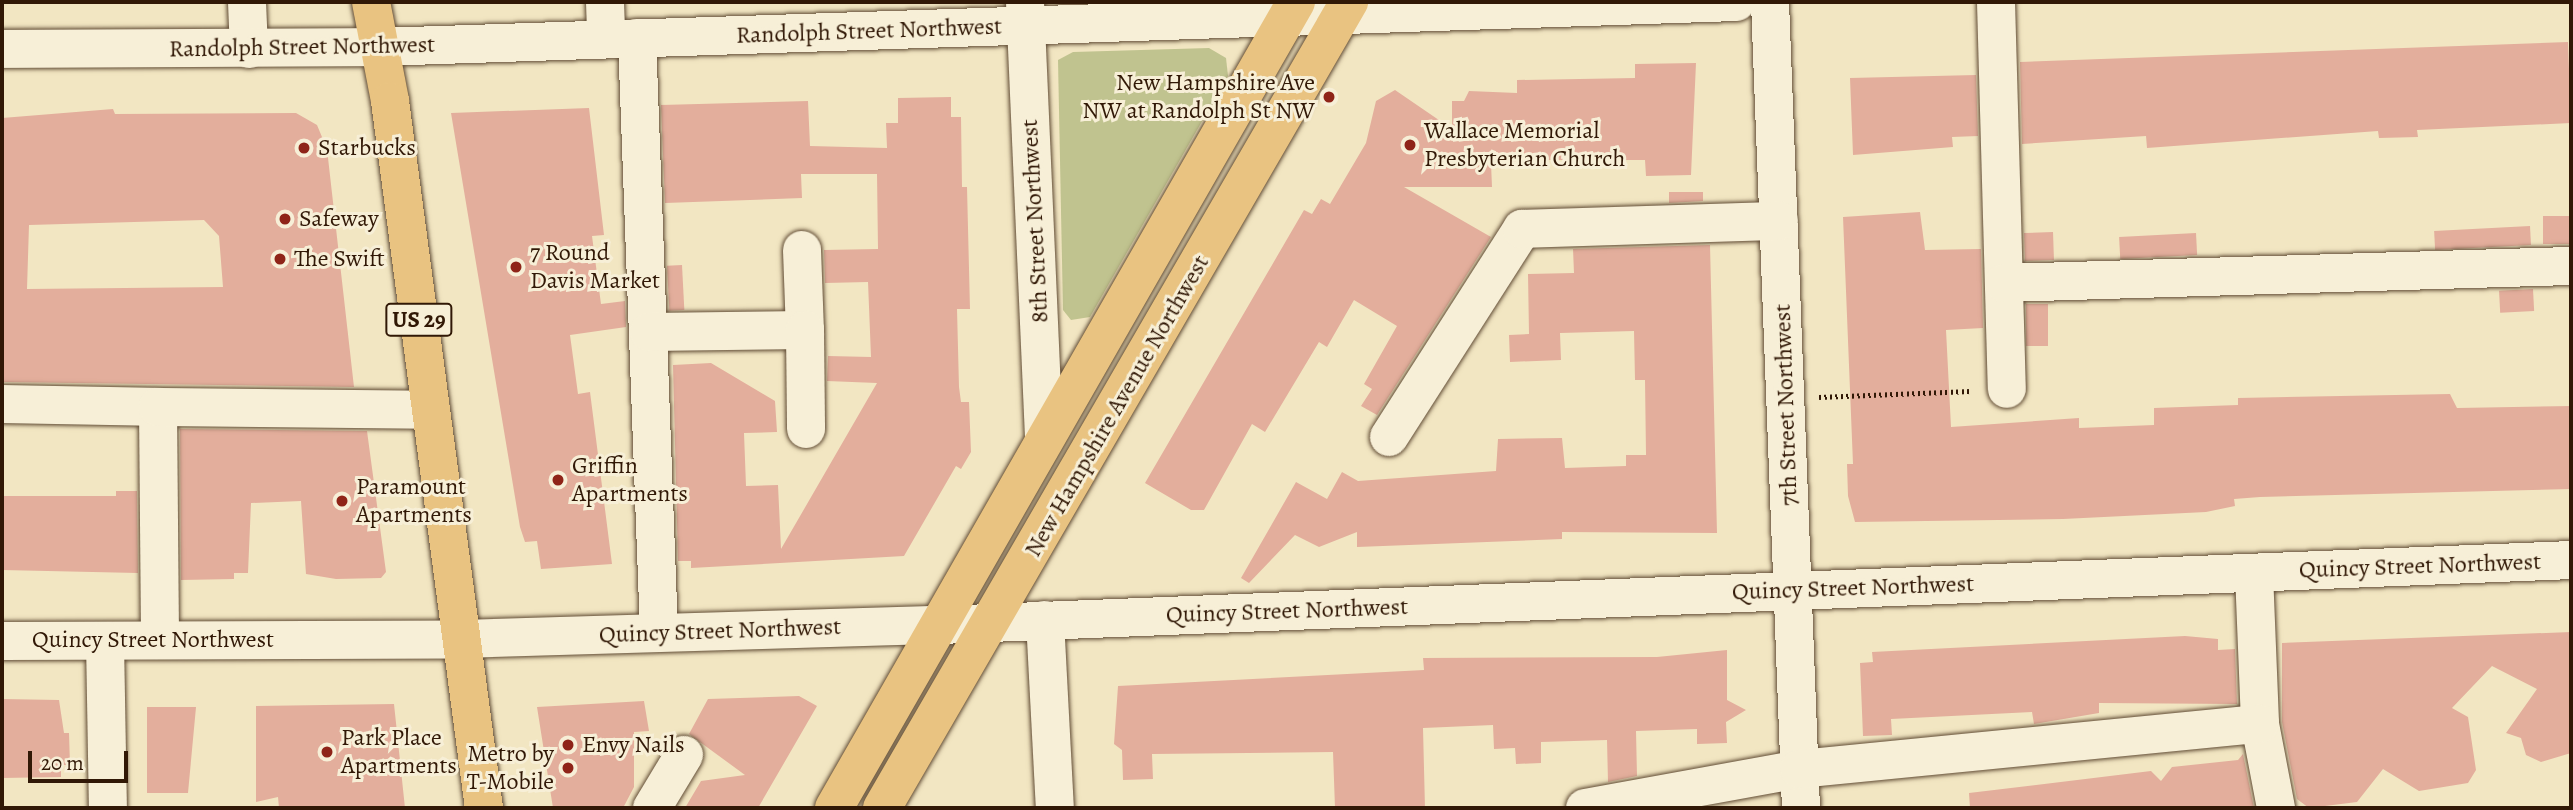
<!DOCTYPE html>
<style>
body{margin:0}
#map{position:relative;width:2573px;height:810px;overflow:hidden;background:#f2e6c2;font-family:Alegreya,serif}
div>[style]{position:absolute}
.green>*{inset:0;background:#c0c38f}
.building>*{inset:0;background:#e3ae9c;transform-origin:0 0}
.path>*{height:4.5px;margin-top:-2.25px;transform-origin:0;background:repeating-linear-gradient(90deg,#311806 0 2px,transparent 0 5.5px)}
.roads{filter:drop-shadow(0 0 2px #614c35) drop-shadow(0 0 2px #614c35)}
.minor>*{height:38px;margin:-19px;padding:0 19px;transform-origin:19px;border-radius:19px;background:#f7efd7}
.major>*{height:38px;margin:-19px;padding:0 19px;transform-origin:19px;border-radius:19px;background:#e9c381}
.highway>*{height:38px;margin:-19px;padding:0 19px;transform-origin:19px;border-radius:19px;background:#e9c381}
.dots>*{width:19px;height:19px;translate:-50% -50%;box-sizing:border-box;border:4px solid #f7efd7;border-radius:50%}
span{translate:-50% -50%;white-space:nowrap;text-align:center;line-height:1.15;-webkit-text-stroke:6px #f7efd7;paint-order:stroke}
.shield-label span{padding:2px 5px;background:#f7efd7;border:2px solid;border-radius:5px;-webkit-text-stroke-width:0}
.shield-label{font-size:23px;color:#311806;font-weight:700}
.street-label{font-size:24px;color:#311806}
.poi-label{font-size:24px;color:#311806}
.right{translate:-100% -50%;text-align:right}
.left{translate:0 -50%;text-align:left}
.frame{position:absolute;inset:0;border:4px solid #311806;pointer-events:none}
.scale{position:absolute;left:28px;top:751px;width:100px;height:32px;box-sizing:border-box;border:4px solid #311806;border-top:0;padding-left:9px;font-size:21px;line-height:24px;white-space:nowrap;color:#311806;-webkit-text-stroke:5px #f7efd7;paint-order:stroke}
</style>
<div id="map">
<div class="green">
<div style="clip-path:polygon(1209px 48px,1226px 58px,1228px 76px,1090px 317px,1071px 320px,1063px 310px,1058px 60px,1073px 52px)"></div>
</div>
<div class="building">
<div style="clip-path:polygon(2568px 42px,2571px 123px,2417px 130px,2418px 137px,2379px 138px,2378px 131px,2147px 148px,2146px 136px,2022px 144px,2020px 62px)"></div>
<div style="clip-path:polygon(1696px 63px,1691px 175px,1646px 176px,1645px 160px,1539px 160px,1491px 163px,1492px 187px,1404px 187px,1491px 237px,1377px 415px,1361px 406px,1372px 389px,1364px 384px,1397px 326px,1354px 300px,1327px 347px,1319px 342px,1265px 432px,1252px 424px,1204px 510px,1191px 510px,1145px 483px,1304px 210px,1312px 214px,1321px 199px,1330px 204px,1366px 143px,1376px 101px,1395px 90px,1452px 129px,1452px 101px,1464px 101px,1469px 91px,1517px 93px,1517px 80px,1635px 78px,1635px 64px)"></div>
<div style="clip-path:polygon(1976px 75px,1978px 136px,1952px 137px,1953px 147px,1853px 155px,1850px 78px)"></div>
<div style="clip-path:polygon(951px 97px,951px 117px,961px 117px,962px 187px,967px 187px,970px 309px,957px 309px,959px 387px,961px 402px,969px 402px,971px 452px,961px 469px,956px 466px,904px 556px,691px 568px,691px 561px,678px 561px,673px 365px,711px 363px,775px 401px,777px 432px,744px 433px,746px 486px,778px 485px,781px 549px,877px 383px,827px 381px,828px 356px,871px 357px,868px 282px,825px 283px,824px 250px,878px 249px,877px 174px,801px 174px,802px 198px,665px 203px,661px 105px,808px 101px,810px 146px,887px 148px,886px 123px,898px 123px,898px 98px)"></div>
<div style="clip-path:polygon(589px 108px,604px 235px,592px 236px,601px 304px,625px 301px,626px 327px,570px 335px,578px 394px,590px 392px,612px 564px,541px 569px,537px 541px,525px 542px,520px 527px,451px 113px)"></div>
<div style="clip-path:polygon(evenodd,113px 109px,115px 114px,296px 113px,317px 125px,327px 149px,354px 387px,2px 382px,2px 118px,113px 109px,204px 220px,219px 236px,223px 287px,27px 289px,29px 225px,204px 220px)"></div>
<div style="clip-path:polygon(1669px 192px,1703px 192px,1703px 201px,1669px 203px)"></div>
<div style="clip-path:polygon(1920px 212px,1925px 250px,1981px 249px,1983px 328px,1946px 330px,1951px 427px,2079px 418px,2079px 428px,2154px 425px,2154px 408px,2238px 405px,2238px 398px,2450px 394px,2457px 408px,2571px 406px,2571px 489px,2260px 497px,2234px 499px,2235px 506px,2206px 512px,2063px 519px,1855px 522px,1848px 496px,1847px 464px,1853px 464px,1843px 217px)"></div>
<div style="left:2571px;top:216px;width:28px;height:28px;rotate:90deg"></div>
<div style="left:2530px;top:226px;width:19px;height:96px;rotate:87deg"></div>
<div style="left:2053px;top:232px;width:28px;height:29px;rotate:88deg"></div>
<div style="left:2196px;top:233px;width:22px;height:77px;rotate:87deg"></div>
<div style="clip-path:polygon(1710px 245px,1717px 533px,1562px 532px,1562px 539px,1357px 547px,1357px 532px,1319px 547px,1295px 535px,1249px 583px,1241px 578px,1296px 482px,1327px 499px,1342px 472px,1358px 481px,1496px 471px,1498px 439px,1562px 438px,1565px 468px,1626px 466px,1626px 455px,1646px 455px,1645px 380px,1635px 380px,1634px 331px,1560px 333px,1561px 360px,1510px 362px,1509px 335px,1529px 334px,1528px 274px,1574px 273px,1573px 249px)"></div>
<div style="left:682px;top:265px;width:45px;height:15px;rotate:87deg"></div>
<div style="left:2533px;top:289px;width:22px;height:34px;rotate:87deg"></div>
<div style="left:2026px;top:304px;width:22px;height:42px"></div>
<div style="clip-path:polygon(180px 429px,367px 431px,386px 572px,381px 578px,336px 579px,306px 574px,301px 501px,251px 503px,248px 573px,234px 573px,234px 579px,181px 580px)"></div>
<div style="clip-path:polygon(116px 491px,137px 491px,138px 573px,2px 570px,2px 496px,116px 496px)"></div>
<div style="clip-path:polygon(2571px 632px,2571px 753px,2541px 762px,2526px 755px,2521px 738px,2506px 733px,2537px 689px,2492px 666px,2452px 708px,2468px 717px,2476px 770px,2468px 783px,2419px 791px,2383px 769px,2357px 802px,2309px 808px,2297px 799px,2282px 722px,2282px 643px)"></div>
<div style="clip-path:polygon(2185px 636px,2218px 639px,2218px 650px,2235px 649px,2237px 704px,2099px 703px,2099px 713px,2034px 724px,2032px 712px,1891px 719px,1892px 735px,1863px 736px,1860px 663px,1873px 662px,1872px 652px)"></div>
<div style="clip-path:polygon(1727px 650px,1727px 700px,1746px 710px,1726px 722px,1727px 743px,1697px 744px,1697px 729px,1636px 731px,1637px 776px,1608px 782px,1607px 740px,1541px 742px,1541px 763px,1516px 764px,1515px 748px,1494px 749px,1493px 725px,1423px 728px,1425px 808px,1335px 808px,1333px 752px,1152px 754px,1153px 779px,1123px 780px,1122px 750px,1114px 744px,1118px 686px,1424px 670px,1423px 658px,1657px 657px)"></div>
<div style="clip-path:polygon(799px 696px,817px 706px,758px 808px,685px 808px,701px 781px,745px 775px,689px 734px,708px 699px)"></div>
<div style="clip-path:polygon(2px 699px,59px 700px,64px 733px,69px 733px,70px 765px,61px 765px,61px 777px,2px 778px)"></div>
<div style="clip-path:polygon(644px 701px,649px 731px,634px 732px,634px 787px,623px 808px,553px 808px,537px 707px)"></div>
<div style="clip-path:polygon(394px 704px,405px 808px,279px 808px,278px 797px,256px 802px,256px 706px)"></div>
<div style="clip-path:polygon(147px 707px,196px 707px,188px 793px,147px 793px)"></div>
<div style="clip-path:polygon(2243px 754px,2254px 808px,1970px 808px,1969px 793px,2151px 771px,2161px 781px,2172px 767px,2238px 760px)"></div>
</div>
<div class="path">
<div style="left:1819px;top:397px;width:152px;rotate:-2.3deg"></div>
</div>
<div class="roads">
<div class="minor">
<div style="left:247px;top:2px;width:47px;rotate:87.6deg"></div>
<div style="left:605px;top:2px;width:37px;rotate:88deg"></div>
<div style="left:1025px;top:2px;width:438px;rotate:87.5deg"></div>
<div style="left:1770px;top:2px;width:807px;rotate:87.8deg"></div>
<div style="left:1996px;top:2px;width:387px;rotate:88.4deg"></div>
<div style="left:637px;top:38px;width:594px;rotate:87.88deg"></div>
<div style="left:2px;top:49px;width:378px;rotate:-0.3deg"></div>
<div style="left:380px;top:47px;width:1357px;rotate:-1.9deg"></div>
<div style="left:802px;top:250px;width:80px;rotate:87.9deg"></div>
<div style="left:2004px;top:283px;width:567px;rotate:-1.72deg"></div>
<div style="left:649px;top:332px;width:156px;rotate:-0.7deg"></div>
<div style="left:805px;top:330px;width:99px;rotate:89.4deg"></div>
<div style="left:2px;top:404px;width:156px;rotate:1.1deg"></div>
<div style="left:158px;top:407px;width:233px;rotate:89.5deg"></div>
<div style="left:158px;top:407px;width:273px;rotate:0.6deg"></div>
<div style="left:1389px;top:437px;width:247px;rotate:-57.4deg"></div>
<div style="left:1522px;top:229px;width:257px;rotate:-1.8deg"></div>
<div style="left:2254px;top:573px;width:151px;rotate:87.7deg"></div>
<div style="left:2260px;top:724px;width:86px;rotate:79.2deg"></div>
<div style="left:1045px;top:620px;width:188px;rotate:87deg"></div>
<div style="left:2px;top:641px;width:460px;rotate:-0.2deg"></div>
<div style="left:462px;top:639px;width:478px;rotate:-1.7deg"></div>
<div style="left:940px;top:625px;width:1632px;rotate:-2.28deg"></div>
<div style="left:105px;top:641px;width:167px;rotate:89deg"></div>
<div style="left:652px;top:808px;width:62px;rotate:-58.9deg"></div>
<div style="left:1585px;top:808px;width:218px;rotate:-10.3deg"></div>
<div style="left:1799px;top:769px;width:463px;rotate:-5.6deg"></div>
</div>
<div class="major">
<div style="left:834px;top:808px;width:929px;rotate:-60.18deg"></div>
<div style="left:882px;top:808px;width:932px;rotate:-59.91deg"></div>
</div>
<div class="highway">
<div style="left:371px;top:2px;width:101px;rotate:79.1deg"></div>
<div style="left:390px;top:101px;width:713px;rotate:82.43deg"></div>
</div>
</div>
<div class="dots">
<div style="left:1329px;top:97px;background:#8f2418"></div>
<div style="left:1410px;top:145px;background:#8f2418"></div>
<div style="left:304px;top:148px;background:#8f2418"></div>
<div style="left:285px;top:219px;background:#8f2418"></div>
<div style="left:280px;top:259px;background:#8f2418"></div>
<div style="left:516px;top:267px;background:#8f2418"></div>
<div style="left:558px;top:480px;background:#8f2418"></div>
<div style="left:342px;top:501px;background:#8f2418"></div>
<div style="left:568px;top:745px;background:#8f2418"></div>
<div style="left:327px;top:752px;background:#8f2418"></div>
<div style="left:568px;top:768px;background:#8f2418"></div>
</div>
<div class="shield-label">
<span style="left:419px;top:320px">US 29</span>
</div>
<div class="street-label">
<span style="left:869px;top:31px;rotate:-2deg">Randolph Street Northwest</span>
<span style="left:302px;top:47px;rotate:-1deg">Randolph Street Northwest</span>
<span style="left:1035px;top:221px;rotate:-93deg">8th Street Northwest</span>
<span style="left:1786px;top:405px;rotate:-92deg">7th Street Northwest</span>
<span style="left:1117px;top:406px;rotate:-60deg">New Hampshire Avenue Northwest</span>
<span style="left:2420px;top:566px;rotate:-2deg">Quincy Street Northwest</span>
<span style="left:1853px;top:588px;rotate:-2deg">Quincy Street Northwest</span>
<span style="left:1287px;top:611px;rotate:-2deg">Quincy Street Northwest</span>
<span style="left:720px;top:631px;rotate:-2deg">Quincy Street Northwest</span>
<span style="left:153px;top:640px">Quincy Street Northwest</span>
</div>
<div class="poi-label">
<span class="right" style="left:1315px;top:97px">New Hampshire Ave<br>NW at Randolph St NW</span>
<span class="left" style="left:1424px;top:145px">Wallace Memorial<br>Presbyterian Church</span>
<span class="left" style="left:318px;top:148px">Starbucks</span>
<span class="left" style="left:299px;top:219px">Safeway</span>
<span class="left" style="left:530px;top:267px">7 Round<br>Davis Market</span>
<span class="left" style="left:294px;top:259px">The Swift</span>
<span class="left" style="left:572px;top:480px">Griffin<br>Apartments</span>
<span class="left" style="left:356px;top:501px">Paramount<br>Apartments</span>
<span class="left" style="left:341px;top:752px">Park Place<br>Apartments</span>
<span class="left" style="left:582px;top:745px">Envy Nails</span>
<span class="right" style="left:554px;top:768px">Metro by<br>T-Mobile</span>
</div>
<div class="frame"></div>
<div class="scale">20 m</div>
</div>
